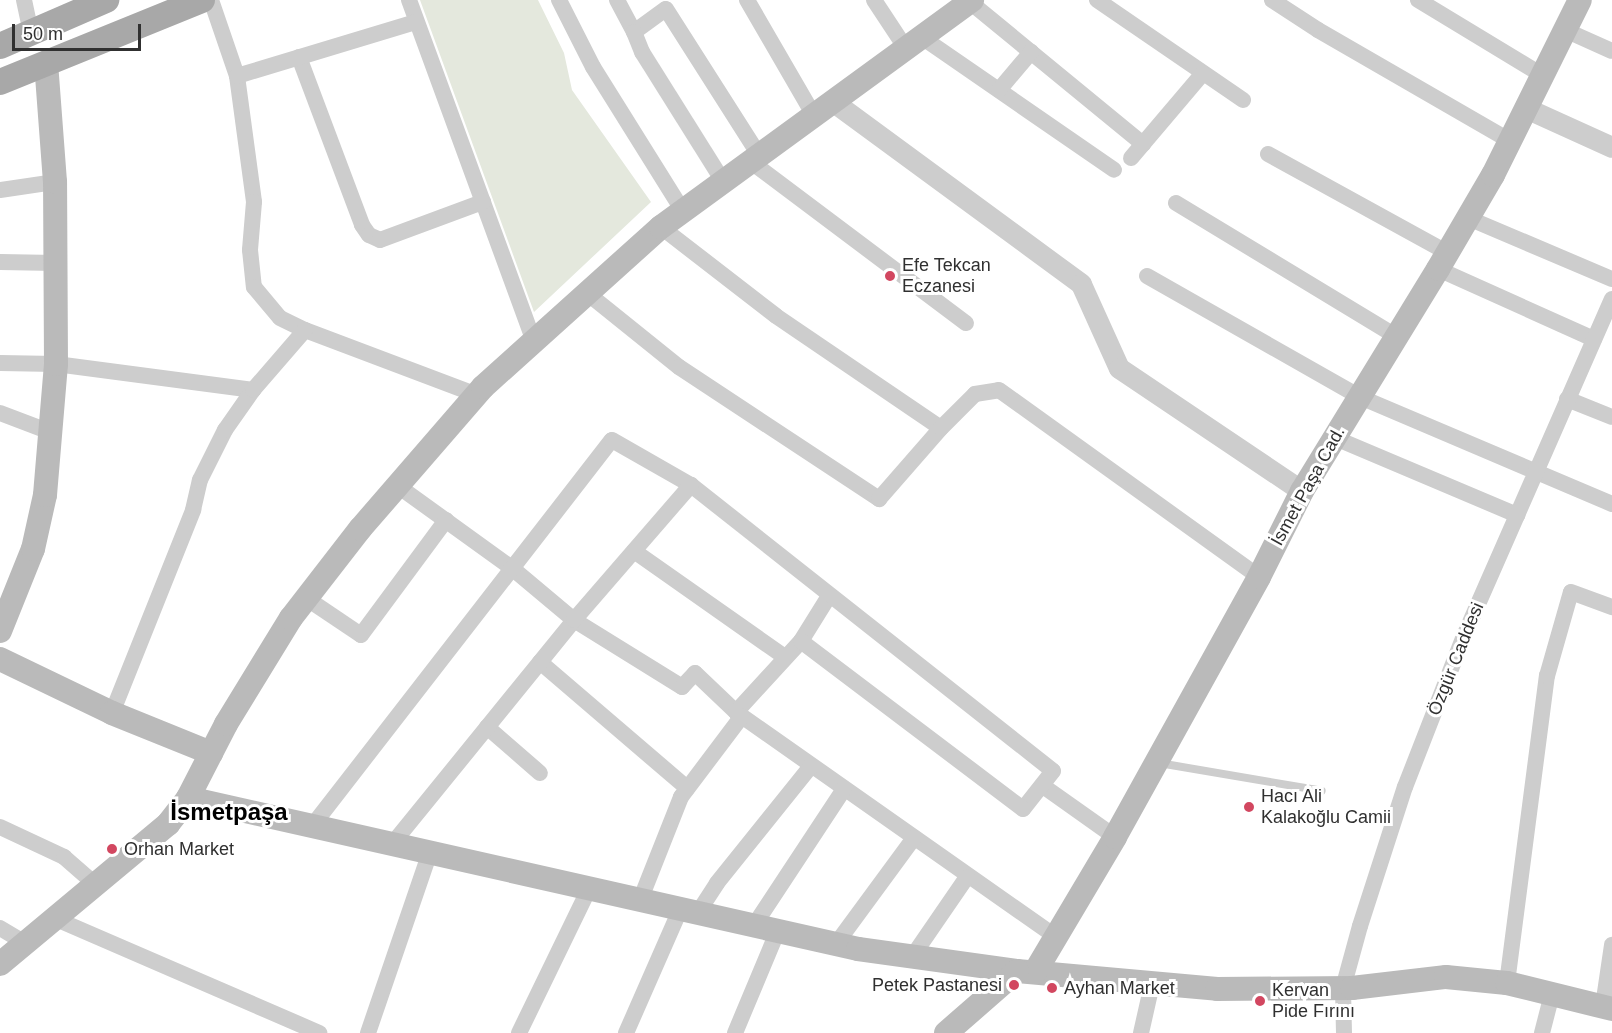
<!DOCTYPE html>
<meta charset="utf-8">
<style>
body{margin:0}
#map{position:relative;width:1612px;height:1033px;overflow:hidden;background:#fff;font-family:Arial,sans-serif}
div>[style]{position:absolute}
.green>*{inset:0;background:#e4e8dd}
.service>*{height:8px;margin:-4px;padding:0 4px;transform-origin:4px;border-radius:4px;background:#cdcdcd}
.minor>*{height:16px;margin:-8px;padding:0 8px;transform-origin:8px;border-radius:8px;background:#cdcdcd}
.tertiary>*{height:21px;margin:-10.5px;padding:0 10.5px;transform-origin:10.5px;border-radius:10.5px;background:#cdcdcd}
.secondary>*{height:24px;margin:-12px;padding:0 12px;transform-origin:12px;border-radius:12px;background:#bababa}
.primary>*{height:26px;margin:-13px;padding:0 13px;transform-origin:13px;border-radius:13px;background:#a8a8a8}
.dots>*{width:16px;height:16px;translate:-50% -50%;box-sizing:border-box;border:3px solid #fff;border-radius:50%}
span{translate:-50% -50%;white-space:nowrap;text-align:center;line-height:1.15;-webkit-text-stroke:6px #fff;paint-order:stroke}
.poi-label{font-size:18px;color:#303030}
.left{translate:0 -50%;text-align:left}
.right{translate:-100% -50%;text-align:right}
.street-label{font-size:18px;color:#303030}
.district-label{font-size:24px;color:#000;font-weight:700}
.scale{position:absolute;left:12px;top:24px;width:129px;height:27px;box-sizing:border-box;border:3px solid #303030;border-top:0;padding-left:8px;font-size:18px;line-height:21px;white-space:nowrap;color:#303030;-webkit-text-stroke:4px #fff;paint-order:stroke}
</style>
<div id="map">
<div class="green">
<div style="clip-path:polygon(420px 0,538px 0,564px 53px,572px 90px,651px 202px,534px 312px)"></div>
</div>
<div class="service">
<div style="left:1159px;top:763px;width:165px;rotate:9.7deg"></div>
</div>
<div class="minor">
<div style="left:24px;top:0;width:34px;rotate:78deg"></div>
<div style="left:211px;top:0;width:80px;rotate:71.1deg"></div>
<div style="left:237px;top:76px;width:127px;rotate:82.3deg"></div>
<div style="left:254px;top:202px;width:48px;rotate:94.8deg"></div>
<div style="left:250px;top:250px;width:37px;rotate:84deg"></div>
<div style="left:254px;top:287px;width:40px;rotate:50deg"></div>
<div style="left:280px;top:318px;width:28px;rotate:26deg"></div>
<div style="left:305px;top:330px;width:184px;rotate:20.7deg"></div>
<div style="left:409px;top:0;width:363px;rotate:69.9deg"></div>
<div style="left:559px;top:0;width:75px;rotate:63.1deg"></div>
<div style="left:593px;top:67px;width:170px;rotate:58deg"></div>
<div style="left:617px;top:0;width:36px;rotate:62deg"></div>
<div style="left:634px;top:32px;width:39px;rotate:-36deg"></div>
<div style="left:666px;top:9px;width:173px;rotate:57.5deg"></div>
<div style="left:747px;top:0;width:132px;rotate:59.9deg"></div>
<div style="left:874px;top:0;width:60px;rotate:56.6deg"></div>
<div style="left:1097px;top:0;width:177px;rotate:34.4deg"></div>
<div style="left:1272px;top:0;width:55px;rotate:33.1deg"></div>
<div style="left:1318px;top:30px;width:222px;rotate:30deg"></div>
<div style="left:1418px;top:0;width:145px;rotate:31.2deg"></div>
<div style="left:970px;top:2px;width:224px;rotate:39.4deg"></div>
<div style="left:1565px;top:30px;width:51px;rotate:24.1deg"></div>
<div style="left:634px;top:32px;width:22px;rotate:68deg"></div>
<div style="left:642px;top:52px;width:152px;rotate:57.9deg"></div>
<div style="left:923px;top:38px;width:232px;rotate:34.6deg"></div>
<div style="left:299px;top:57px;width:179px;rotate:69.4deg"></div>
<div style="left:362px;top:225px;width:12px;rotate:55deg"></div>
<div style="left:369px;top:235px;width:12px;rotate:24deg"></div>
<div style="left:380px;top:240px;width:110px;rotate:-20.3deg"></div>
<div style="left:237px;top:76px;width:187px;rotate:-16.8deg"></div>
<div style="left:999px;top:90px;width:50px;rotate:-49.9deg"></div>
<div style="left:1268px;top:154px;width:205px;rotate:28.8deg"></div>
<div style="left:1131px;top:158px;width:111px;rotate:-49.7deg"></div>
<div style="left:750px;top:161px;width:270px;rotate:36.9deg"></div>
<div style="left:0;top:190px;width:56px;rotate:-8.3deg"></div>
<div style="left:1176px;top:203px;width:258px;rotate:31.2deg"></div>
<div style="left:1468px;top:218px;width:156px;rotate:23deg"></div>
<div style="left:661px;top:227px;width:145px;rotate:37.7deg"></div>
<div style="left:776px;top:316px;width:199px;rotate:34.2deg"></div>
<div style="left:0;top:262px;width:56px;rotate:1deg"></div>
<div style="left:1438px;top:269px;width:171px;rotate:24.2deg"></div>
<div style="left:1147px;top:276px;width:245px;rotate:29.6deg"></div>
<div style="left:1360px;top:397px;width:274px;rotate:23deg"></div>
<div style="left:587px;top:293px;width:118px;rotate:38.8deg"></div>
<div style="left:679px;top:367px;width:240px;rotate:33.4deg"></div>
<div style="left:879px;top:499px;width:94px;rotate:-48.9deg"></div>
<div style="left:941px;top:428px;width:48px;rotate:-45deg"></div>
<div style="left:975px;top:394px;width:24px;rotate:-9deg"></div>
<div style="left:999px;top:390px;width:320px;rotate:35.7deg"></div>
<div style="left:0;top:363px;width:56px;rotate:1deg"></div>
<div style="left:56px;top:364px;width:199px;rotate:7.5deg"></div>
<div style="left:1567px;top:399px;width:48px;rotate:21.8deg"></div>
<div style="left:0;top:413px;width:53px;rotate:20.8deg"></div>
<div style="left:1335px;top:438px;width:198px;rotate:22.9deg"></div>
<div style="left:398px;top:486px;width:142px;rotate:35.8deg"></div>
<div style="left:513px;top:569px;width:80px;rotate:39.9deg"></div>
<div style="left:574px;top:620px;width:127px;rotate:31.8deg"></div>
<div style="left:682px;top:687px;width:19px;rotate:-47deg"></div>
<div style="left:695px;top:673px;width:57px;rotate:43.6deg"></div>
<div style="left:736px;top:712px;width:391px;rotate:35.1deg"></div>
<div style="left:634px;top:551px;width:184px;rotate:35.1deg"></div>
<div style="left:306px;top:598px;width:66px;rotate:33.9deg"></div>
<div style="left:361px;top:635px;width:143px;rotate:-53.5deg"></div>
<div style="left:540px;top:662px;width:194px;rotate:40.6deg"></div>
<div style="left:736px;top:712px;width:96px;rotate:-47.5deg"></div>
<div style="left:801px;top:641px;width:53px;rotate:-58.1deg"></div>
<div style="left:112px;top:713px;width:219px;rotate:-68.2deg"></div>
<div style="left:193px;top:510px;width:31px;rotate:-77deg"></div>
<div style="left:200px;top:480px;width:56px;rotate:-63.4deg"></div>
<div style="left:225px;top:430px;width:49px;rotate:-55deg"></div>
<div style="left:253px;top:390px;width:79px;rotate:-49.1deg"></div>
<div style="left:487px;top:727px;width:70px;rotate:41deg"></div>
<div style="left:1043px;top:786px;width:88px;rotate:35.3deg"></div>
<div style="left:313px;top:825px;width:487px;rotate:-52.2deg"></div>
<div style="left:612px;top:440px;width:91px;rotate:29.7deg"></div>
<div style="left:691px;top:485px;width:461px;rotate:38.3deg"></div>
<div style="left:1053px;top:771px;width:48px;rotate:128.3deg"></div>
<div style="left:1023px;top:809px;width:278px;rotate:-142.9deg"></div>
<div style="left:0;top:827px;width:71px;rotate:25.1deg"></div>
<div style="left:64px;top:857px;width:43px;rotate:41.2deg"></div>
<div style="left:393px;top:843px;width:287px;rotate:-50.9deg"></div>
<div style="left:574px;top:620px;width:179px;rotate:-49.1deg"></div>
<div style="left:641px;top:898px;width:109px;rotate:-68.4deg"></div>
<div style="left:681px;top:797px;width:101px;rotate:-53deg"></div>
<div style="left:699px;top:911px;width:33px;rotate:-57deg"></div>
<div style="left:717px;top:883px;width:150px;rotate:-51.2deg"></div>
<div style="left:56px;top:919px;width:287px;rotate:23.4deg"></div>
<div style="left:755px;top:924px;width:162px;rotate:-56.6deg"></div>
<div style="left:0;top:928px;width:31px;rotate:31deg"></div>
<div style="left:836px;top:944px;width:132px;rotate:-53.7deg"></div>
<div style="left:912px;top:957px;width:97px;rotate:-55.5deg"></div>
<div style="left:1507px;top:983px;width:310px;rotate:-82.6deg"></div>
<div style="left:1547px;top:676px;width:87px;rotate:-74.1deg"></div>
<div style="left:1571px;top:592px;width:44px;rotate:20.1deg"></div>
<div style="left:1603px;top:1006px;width:62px;rotate:-81.6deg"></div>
<div style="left:368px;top:1033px;width:191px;rotate:-71.1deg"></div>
<div style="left:519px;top:1033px;width:162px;rotate:-64.1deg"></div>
<div style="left:626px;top:1033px;width:137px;rotate:-66.3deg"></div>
<div style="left:735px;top:1033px;width:112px;rotate:-67.3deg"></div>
<div style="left:1141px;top:1033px;width:50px;rotate:-77.3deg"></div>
<div style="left:1344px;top:1033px;width:45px;rotate:-91.3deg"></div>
<div style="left:1343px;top:988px;width:64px;rotate:-74.7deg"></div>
<div style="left:1360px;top:926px;width:146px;rotate:-72.1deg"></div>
<div style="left:1405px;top:787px;width:162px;rotate:-68.7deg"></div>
<div style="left:1464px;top:636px;width:368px;rotate:-66.3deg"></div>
<div style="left:1542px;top:1033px;width:40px;rotate:-75.6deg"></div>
</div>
<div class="tertiary">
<div style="left:835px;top:103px;width:305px;rotate:36.3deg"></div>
<div style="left:1081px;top:284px;width:92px;rotate:65.7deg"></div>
<div style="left:1119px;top:368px;width:220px;rotate:33.9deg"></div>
<div style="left:1526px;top:108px;width:94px;rotate:24.4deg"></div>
</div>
<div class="secondary">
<div style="left:0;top:631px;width:88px;rotate:-68.1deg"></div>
<div style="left:33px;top:549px;width:55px;rotate:-77.5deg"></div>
<div style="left:45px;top:495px;width:131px;rotate:-85.2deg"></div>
<div style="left:56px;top:364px;width:182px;rotate:-90.3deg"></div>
<div style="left:55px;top:182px;width:119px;rotate:-94.3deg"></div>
<div style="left:0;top:659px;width:124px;rotate:25.7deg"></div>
<div style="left:112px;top:713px;width:107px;rotate:22deg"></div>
<div style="left:188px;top:798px;width:687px;rotate:12.7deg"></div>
<div style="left:858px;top:949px;width:161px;rotate:7.9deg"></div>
<div style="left:1017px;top:971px;width:201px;rotate:5.1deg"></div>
<div style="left:1217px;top:989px;width:135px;rotate:-0.4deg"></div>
<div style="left:1352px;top:988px;width:95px;rotate:-6.7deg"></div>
<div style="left:1446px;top:977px;width:61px;rotate:5.6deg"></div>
<div style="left:1507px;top:983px;width:108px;rotate:13.9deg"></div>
<div style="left:0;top:964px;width:219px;rotate:-39.8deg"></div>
<div style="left:168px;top:824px;width:33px;rotate:-52deg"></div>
<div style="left:188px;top:798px;width:83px;rotate:-62.8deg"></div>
<div style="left:226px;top:724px;width:124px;rotate:-58.5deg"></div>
<div style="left:291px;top:618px;width:113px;rotate:-52.2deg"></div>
<div style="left:360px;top:529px;width:188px;rotate:-49.1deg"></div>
<div style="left:483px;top:387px;width:239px;rotate:-42deg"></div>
<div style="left:661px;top:227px;width:385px;rotate:-36.1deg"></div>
<div style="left:1035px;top:972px;width:157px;rotate:-59.3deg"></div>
<div style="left:1115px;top:837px;width:297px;rotate:-61deg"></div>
<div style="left:1259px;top:577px;width:96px;rotate:-63.4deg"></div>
<div style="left:1302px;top:491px;width:260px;rotate:-58.5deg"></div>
<div style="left:1438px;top:269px;width:109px;rotate:-59.7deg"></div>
<div style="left:1493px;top:175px;width:195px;rotate:-63.6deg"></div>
<div style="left:946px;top:1033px;width:94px;rotate:-41.1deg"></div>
</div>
<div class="primary">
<div style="left:0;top:46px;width:116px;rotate:-23.5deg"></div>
<div style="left:0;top:82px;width:218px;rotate:-22.1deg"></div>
</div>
<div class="dots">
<div style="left:890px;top:276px;background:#d24760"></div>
<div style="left:1249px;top:807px;background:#d24760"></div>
<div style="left:112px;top:849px;background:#d24760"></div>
<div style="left:1014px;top:985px;background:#d24760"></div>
<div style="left:1052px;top:988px;background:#d24760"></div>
<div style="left:1260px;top:1001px;background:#d24760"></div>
</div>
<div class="poi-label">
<span class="left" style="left:902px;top:276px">Efe Tekcan<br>Eczanesi</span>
<span class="left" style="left:1261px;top:807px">Hacı Ali<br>Kalakoğlu Camii</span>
<span class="left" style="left:124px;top:849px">Orhan Market</span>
<span class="right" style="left:1002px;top:985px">Petek Pastanesi</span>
<span class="left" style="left:1064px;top:988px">Ayhan Market</span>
<span class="left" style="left:1272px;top:1001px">Kervan<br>Pide Fırını</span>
</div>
<div class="street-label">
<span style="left:1308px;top:486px;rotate:-61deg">İsmet Paşa Cad.</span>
<span style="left:1456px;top:659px;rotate:-68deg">Özgür Caddesi</span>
</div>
<div class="district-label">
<span style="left:229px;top:812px">İsmetpaşa</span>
</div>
<div class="scale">50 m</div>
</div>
